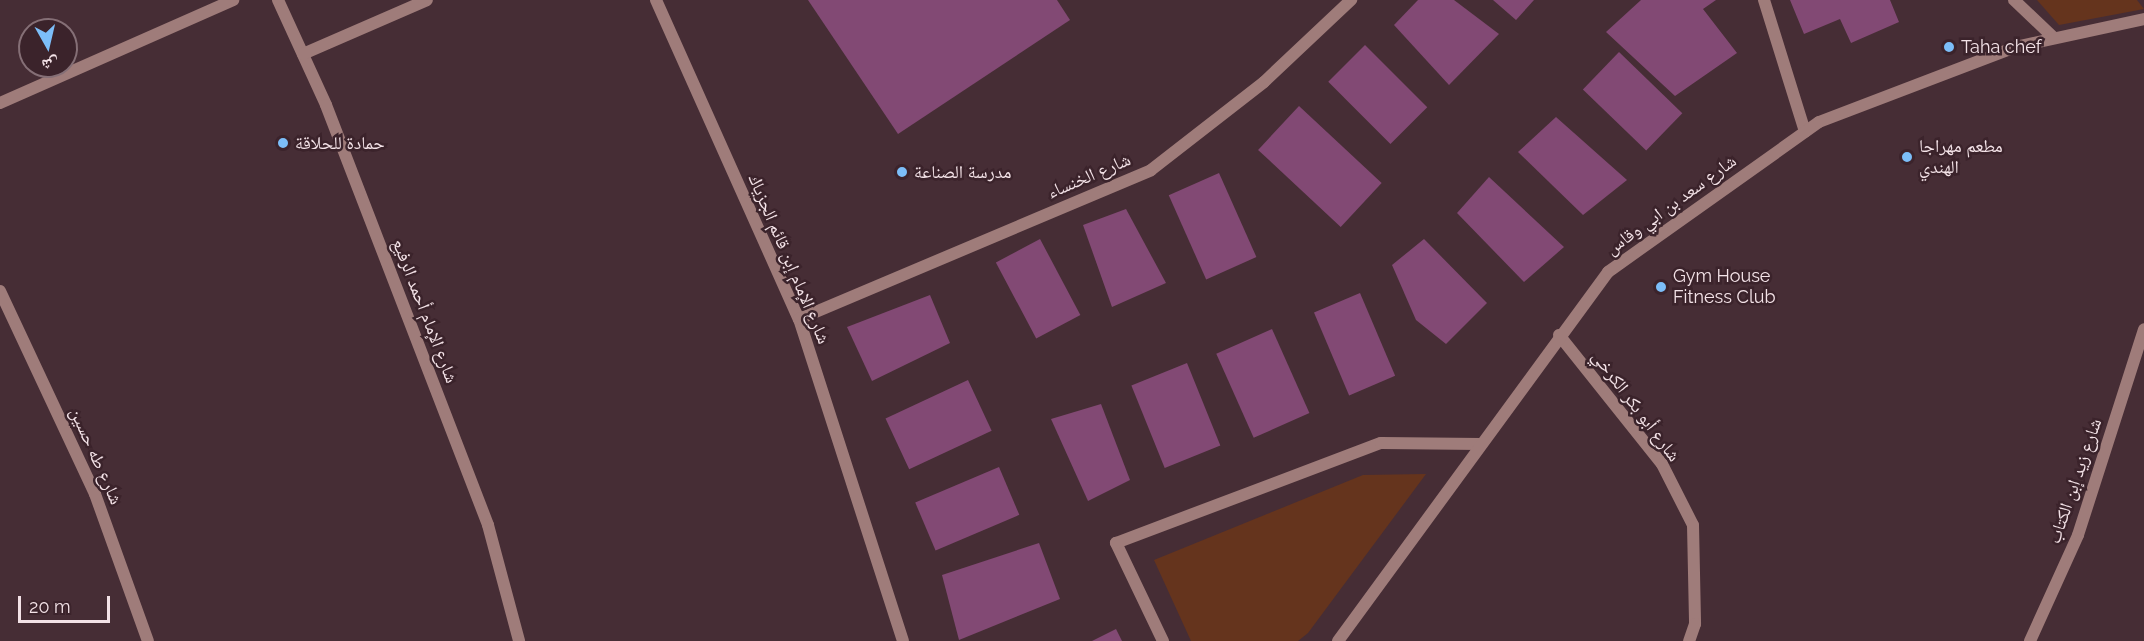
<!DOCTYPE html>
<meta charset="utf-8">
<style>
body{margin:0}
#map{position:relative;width:2144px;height:641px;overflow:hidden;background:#462d35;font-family:Raleway,"Noto Naskh Arabic",sans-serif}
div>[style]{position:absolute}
.green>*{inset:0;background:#65341d}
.building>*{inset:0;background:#824974;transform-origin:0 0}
.minor>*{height:12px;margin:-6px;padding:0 6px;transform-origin:6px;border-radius:6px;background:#9f7c7a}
.dots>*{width:16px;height:16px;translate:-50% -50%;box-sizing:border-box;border:3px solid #3b232b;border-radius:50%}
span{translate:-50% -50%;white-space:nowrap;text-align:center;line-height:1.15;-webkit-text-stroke:5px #3b232b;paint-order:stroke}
.poi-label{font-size:18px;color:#f3e2e7}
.left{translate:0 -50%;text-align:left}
.street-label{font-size:18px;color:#f3e2e7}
.north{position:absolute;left:18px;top:18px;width:60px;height:60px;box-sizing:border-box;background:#3b232b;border:2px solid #856f76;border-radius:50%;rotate:172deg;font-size:16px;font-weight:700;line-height:24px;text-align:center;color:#f3e2e7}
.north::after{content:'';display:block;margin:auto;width:21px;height:27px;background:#7cbef9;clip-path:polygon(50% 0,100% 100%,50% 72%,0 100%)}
.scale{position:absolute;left:18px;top:596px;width:92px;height:27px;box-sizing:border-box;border:3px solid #f3e2e7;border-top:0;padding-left:8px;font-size:18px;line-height:21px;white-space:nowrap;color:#f3e2e7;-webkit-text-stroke:4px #3b232b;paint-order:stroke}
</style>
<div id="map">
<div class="green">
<div style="clip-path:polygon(2037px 0,2137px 0,2144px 9px,2059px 25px)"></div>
<div style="clip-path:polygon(1426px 474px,1308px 633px,1298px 641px,1191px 641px,1154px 560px,1363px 475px)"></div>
</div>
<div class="building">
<div style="clip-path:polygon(808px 0,1057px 0,1070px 20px,898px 134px)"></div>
<div style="clip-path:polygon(1418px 0,1454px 0,1499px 34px,1449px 85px,1394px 25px)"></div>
<div style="clip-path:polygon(1493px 0,1534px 0,1516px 20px)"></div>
<div style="clip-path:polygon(1641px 0,1716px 0,1703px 9px,1737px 53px,1675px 96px,1606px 32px)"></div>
<div style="clip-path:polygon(1790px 0,1890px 0,1899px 22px,1851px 43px,1840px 19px,1804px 34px)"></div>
<div style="left:1365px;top:45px;width:88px;height:52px;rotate:45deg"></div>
<div style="left:1619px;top:52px;width:88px;height:52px;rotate:44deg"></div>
<div style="left:1299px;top:106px;width:113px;height:60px;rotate:43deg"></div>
<div style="clip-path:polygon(1556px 117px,1627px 180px,1583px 215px,1518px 152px)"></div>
<div style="left:1219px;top:173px;width:92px;height:55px;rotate:66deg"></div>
<div style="clip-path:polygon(1489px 177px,1564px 247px,1524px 282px,1457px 213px)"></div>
<div style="clip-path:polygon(1126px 209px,1166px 283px,1112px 307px,1083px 225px)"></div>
<div style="left:1040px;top:239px;width:86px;height:50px;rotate:62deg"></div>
<div style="clip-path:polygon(1424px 239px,1487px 303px,1446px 344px,1416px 320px,1392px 265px)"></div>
<div style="left:1360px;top:293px;width:90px;height:50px;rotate:67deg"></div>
<div style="clip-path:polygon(930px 295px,950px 343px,872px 381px,847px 327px)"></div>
<div style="left:1272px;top:329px;width:92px;height:61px;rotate:66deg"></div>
<div style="left:1187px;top:363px;width:89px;height:60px;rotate:68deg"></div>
<div style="left:968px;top:380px;width:56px;height:91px;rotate:65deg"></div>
<div style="clip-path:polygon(1101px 404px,1130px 480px,1088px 501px,1051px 419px)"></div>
<div style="left:999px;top:467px;width:52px;height:91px;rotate:67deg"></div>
<div style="clip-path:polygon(1039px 543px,1060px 599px,959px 640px,942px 575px)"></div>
<div style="clip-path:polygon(1116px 629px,1122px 641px,1092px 641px)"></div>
</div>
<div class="minor">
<div style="left:278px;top:0;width:115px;rotate:65.4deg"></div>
<div style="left:326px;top:105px;width:450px;rotate:68.9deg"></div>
<div style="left:488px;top:525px;width:120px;rotate:75deg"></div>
<div style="left:656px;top:0;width:350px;rotate:65.9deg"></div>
<div style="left:799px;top:319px;width:338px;rotate:72.1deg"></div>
<div style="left:1764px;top:0;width:138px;rotate:72.7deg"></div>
<div style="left:2014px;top:0;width:55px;rotate:43.5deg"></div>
<div style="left:303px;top:54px;width:135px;rotate:-23.5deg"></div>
<div style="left:0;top:103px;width:255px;rotate:-23.8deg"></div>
<div style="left:0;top:291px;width:224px;rotate:64.9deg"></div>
<div style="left:95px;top:494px;width:156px;rotate:70.2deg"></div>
<div style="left:799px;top:319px;width:382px;rotate:-22.9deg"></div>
<div style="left:1151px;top:170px;width:143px;rotate:-37.9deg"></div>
<div style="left:1264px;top:82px;width:120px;rotate:-43.3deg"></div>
<div style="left:1559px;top:335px;width:165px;rotate:51.4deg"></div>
<div style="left:1662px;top:464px;width:68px;rotate:63.1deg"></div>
<div style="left:1693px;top:525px;width:99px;rotate:88.8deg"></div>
<div style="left:1695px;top:624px;width:18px;rotate:109deg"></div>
<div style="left:1163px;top:641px;width:109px;rotate:-115.6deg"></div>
<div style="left:1116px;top:543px;width:283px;rotate:-20.7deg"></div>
<div style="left:1381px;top:443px;width:100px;rotate:0.6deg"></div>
<div style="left:1338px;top:641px;width:457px;rotate:-53.8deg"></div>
<div style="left:1608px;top:272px;width:259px;rotate:-35.4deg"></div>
<div style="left:1819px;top:122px;width:210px;rotate:-20.9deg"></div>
<div style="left:2015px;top:47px;width:132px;rotate:-12.2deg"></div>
<div style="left:2030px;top:641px;width:116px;rotate:-65.6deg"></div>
<div style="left:2078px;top:535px;width:216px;rotate:-72.2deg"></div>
</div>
<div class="dots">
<div style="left:1949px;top:47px;background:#7cbef9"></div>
<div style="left:283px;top:143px;background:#7cbef9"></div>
<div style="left:1907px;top:157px;background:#7cbef9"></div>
<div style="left:902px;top:172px;background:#7cbef9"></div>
<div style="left:1661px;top:287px;background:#7cbef9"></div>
</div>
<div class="poi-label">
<span class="left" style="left:1961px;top:47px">Taha chef</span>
<span class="left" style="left:295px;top:143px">حمادة للحلاقة</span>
<span class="left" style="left:1919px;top:157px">مطعم مهراجا<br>الهندي</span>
<span class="left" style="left:914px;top:172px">مدرسة الصناعة</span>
<span class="left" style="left:1673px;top:287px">Gym House<br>Fitness Club</span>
</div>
<div class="street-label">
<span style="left:1089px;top:176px;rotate:-23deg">شارع الخنساء</span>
<span style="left:1671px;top:205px;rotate:-36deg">شارع سعد بن ابي وقاس</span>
<span style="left:789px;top:259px;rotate:67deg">شارع الإمام إبن قائم الجزياك</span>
<span style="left:425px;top:311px;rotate:69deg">شارع الإمام أحمد الرفيع</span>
<span style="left:1636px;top:406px;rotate:53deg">شارع أبو بكر الكرخي</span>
<span style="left:96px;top:456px;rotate:66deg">شارع طه حسين</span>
<span style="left:2075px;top:481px;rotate:-71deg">شارع زيد إبن الكتاب</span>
</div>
<div class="north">ش</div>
<div class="scale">20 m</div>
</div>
